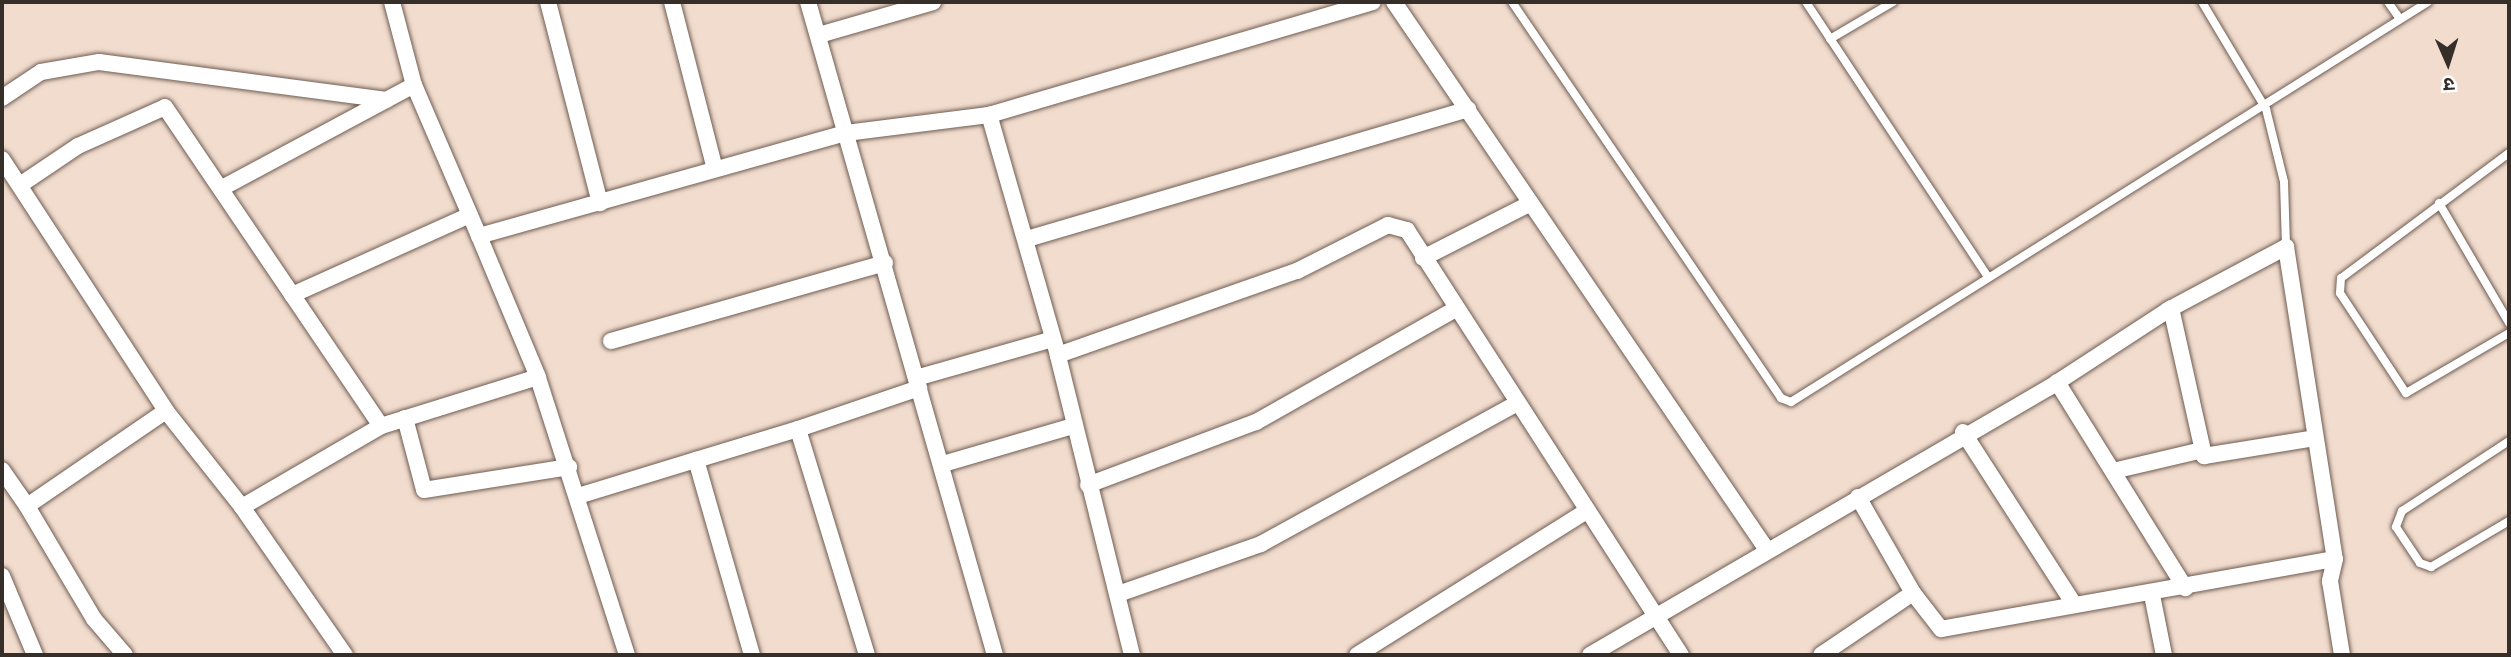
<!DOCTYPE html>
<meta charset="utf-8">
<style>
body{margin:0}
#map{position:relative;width:2511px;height:657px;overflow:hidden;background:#f1dcce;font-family:"Nunito Sans","Noto Sans Devanagari",sans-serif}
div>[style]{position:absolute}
.roads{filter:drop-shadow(0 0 2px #6f5c51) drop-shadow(0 0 2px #6f5c51)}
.service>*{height:8px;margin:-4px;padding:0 4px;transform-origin:4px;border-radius:4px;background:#fff}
.minor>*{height:16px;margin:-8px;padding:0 8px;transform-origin:8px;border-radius:8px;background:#fff}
span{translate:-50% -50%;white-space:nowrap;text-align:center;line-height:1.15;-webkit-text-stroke:5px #fff;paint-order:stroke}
.frame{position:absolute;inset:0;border:4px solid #362e29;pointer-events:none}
.north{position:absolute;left:2413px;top:28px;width:70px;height:70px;-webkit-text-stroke:5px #fff;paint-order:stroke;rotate:177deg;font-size:19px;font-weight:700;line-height:28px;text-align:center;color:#362e29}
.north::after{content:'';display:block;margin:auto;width:24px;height:32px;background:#362e29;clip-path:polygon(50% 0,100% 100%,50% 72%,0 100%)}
</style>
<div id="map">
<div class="roads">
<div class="service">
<div style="left:1512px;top:2px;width:479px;rotate:55.8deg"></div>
<div style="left:1781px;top:398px;width:11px;rotate:22deg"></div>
<div style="left:1791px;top:402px;width:752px;rotate:-32.13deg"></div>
<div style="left:1806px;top:2px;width:330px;rotate:56.5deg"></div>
<div style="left:2202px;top:2px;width:125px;rotate:59.1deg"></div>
<div style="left:2266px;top:109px;width:75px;rotate:76.1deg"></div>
<div style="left:2284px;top:182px;width:65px;rotate:88.2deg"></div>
<div style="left:2388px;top:2px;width:19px;rotate:55deg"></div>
<div style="left:1830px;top:39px;width:73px;rotate:-30.4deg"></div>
<div style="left:2509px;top:153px;width:209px;rotate:143.3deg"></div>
<div style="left:2341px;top:278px;width:15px;rotate:94deg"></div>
<div style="left:2340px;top:293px;width:120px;rotate:56.6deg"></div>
<div style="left:2406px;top:393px;width:119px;rotate:-30.2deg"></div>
<div style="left:2439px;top:203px;width:139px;rotate:59.7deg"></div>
<div style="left:2509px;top:441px;width:128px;rotate:146.8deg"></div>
<div style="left:2402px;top:511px;width:17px;rotate:111deg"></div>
<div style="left:2396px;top:527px;width:43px;rotate:56.3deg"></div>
<div style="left:2420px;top:563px;width:12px;rotate:20deg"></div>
<div style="left:2431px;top:567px;width:91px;rotate:-30.5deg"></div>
</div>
<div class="minor">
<div style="left:392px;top:2px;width:86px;rotate:75.2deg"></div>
<div style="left:414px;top:85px;width:164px;rotate:66.7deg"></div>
<div style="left:548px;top:2px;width:208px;rotate:75.5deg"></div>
<div style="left:672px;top:2px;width:172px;rotate:75.6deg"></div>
<div style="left:808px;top:2px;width:679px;rotate:74.02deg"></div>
<div style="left:1394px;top:2px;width:663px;rotate:55.76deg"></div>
<div style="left:819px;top:35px;width:119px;rotate:-16.1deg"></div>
<div style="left:2px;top:98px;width:47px;rotate:-33.7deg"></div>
<div style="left:41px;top:72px;width:59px;rotate:-9.8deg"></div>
<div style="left:99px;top:62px;width:290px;rotate:7.5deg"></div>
<div style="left:2px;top:159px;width:301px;rotate:56.9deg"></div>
<div style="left:166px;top:411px;width:122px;rotate:51.6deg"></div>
<div style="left:242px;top:507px;width:180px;rotate:55.2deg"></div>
<div style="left:20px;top:185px;width:70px;rotate:-33.9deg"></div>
<div style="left:78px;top:146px;width:95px;rotate:-24.1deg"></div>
<div style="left:165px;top:107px;width:385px;rotate:55.9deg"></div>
<div style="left:381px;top:426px;width:164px;rotate:-17.3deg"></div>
<div style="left:222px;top:188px;width:218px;rotate:-28.2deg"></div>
<div style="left:1027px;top:239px;width:460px;rotate:-16.4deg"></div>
<div style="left:1423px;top:258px;width:121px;rotate:-27deg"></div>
<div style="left:292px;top:295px;width:195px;rotate:-24.2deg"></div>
<div style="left:2171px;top:308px;width:152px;rotate:77.4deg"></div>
<div style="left:2204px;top:456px;width:112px;rotate:-9.2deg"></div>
<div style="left:611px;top:341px;width:285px;rotate:-15.9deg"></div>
<div style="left:1058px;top:355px;width:250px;rotate:-106deg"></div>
<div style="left:989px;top:115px;width:400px;rotate:-16.4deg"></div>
<div style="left:916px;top:378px;width:142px;rotate:-15.9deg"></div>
<div style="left:2057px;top:382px;width:243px;rotate:58.1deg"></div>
<div style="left:405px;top:418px;width:74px;rotate:75.2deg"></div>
<div style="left:424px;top:490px;width:147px;rotate:-9deg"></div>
<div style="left:1963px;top:432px;width:201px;rotate:57.2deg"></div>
<div style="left:943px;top:464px;width:135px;rotate:-16.3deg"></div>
<div style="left:2px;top:470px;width:44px;rotate:55.2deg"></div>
<div style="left:2113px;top:471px;width:87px;rotate:-13.2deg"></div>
<div style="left:1088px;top:485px;width:179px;rotate:-20.6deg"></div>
<div style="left:1256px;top:422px;width:230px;rotate:-29.5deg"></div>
<div style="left:578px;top:496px;width:123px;rotate:-17deg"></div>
<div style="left:1858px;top:497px;width:111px;rotate:60.2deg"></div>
<div style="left:1913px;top:593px;width:46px;rotate:52.1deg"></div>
<div style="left:1941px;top:629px;width:400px;rotate:-10.1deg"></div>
<div style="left:242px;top:507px;width:161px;rotate:-30.2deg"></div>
<div style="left:2px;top:576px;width:86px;rotate:67.3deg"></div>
<div style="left:1121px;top:593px;width:148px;rotate:-19.3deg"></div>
<div style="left:1261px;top:544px;width:292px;rotate:-28.8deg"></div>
<div style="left:2152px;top:595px;width:61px;rotate:78.7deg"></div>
<div style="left:125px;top:655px;width:48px;rotate:-130.7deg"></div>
<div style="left:94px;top:619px;width:131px;rotate:-120.7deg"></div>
<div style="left:27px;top:506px;width:168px;rotate:-34.4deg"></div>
<div style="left:627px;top:655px;width:292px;rotate:-107.8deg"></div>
<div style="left:538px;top:377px;width:153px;rotate:-112.7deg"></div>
<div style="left:479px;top:236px;width:381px;rotate:-15.7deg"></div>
<div style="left:846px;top:133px;width:144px;rotate:-7.2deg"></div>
<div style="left:752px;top:655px;width:203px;rotate:-106deg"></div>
<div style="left:696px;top:460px;width:107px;rotate:-16.9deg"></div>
<div style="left:867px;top:655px;width:236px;rotate:-107deg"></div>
<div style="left:798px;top:429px;width:128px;rotate:-18.7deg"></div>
<div style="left:1132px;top:655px;width:309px;rotate:-103.9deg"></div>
<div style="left:1058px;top:355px;width:253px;rotate:-19.4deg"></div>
<div style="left:1297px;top:271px;width:102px;rotate:-26.8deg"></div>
<div style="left:1388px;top:225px;width:20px;rotate:15deg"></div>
<div style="left:1407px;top:230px;width:506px;rotate:57.19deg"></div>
<div style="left:1357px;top:655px;width:271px;rotate:-32.1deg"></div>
<div style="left:1590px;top:655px;width:532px;rotate:-30.23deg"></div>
<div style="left:2050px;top:387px;width:141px;rotate:-33.1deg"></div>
<div style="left:2168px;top:310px;width:134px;rotate:-28.1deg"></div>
<div style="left:2286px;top:247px;width:316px;rotate:81.1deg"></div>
<div style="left:2335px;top:559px;width:23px;rotate:103deg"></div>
<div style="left:2330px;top:581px;width:75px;rotate:80.8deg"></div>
<div style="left:1821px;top:655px;width:111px;rotate:-34deg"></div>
</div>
</div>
<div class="frame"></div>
<div class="north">उ</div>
</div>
